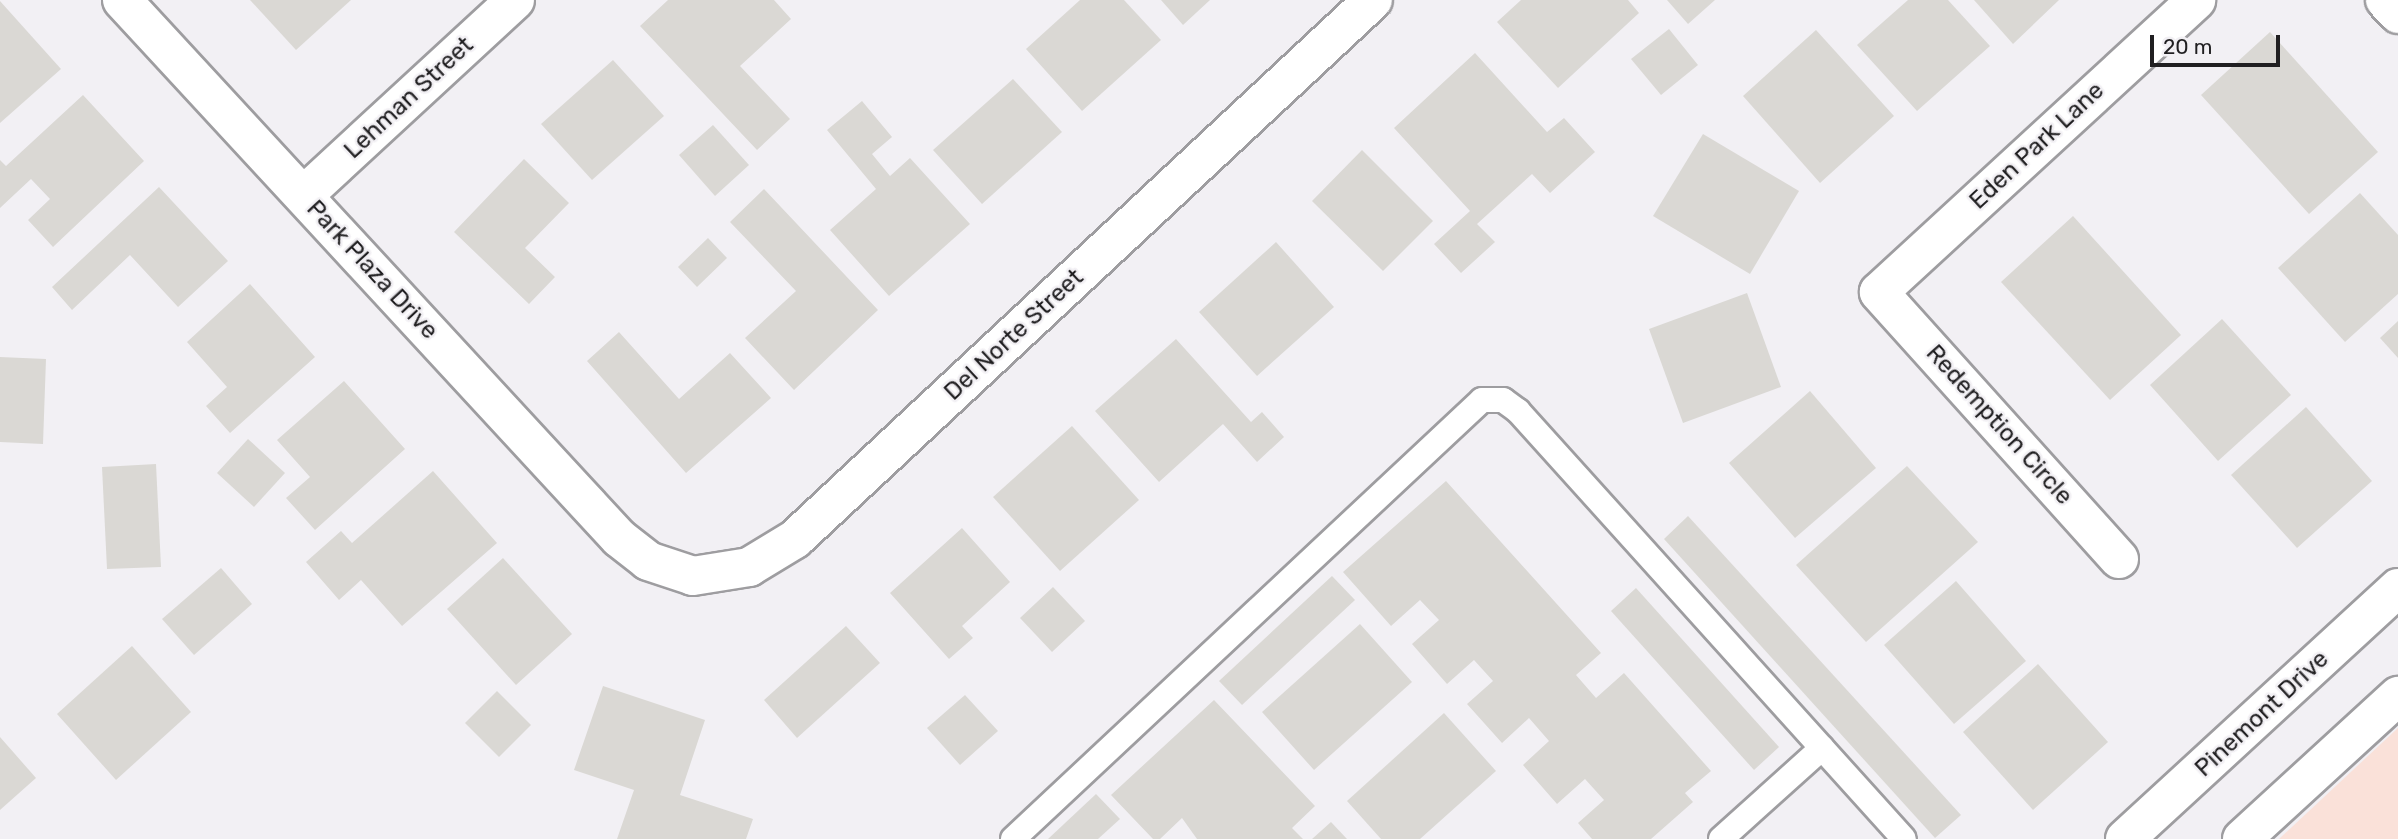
<!DOCTYPE html>
<html>
<head>
<meta charset="utf-8">
<style>
	body { margin:0 }
	#map { position:relative; width:2398px; height:839px; overflow:hidden; background:#f2f0f4; font-family:Rubik,sans-serif }
	div>[style] { position:absolute }
	.commercial>* { inset:0; background:#fae1d9 }
	.building>* { inset:0; background:#dad8d4 }
	.roads { filter:drop-shadow(2px 0 #9e9da0) drop-shadow(-2px 0 #9e9da0) drop-shadow(0 2px #9e9da0) drop-shadow(0 -2px #9e9da0) }
	.service>* { height:24px; margin:-12px; padding:0 12px; transform-origin:12px; border-radius:12px; background:#fff }
	.minor>* { height:38px; margin:-19px; padding:0 19px; transform-origin:19px; border-radius:19px; background:#fff }
	.secondary>* { height:38px; margin:-19px; padding:0 19px; transform-origin:19px; border-radius:19px; background:#fff }
	span { translate:-50% -50%; white-space:nowrap; text-align:center; line-height:1.15; -webkit-text-stroke:5px #f2f0f4; paint-order:stroke }
	.street-label { font-size:24px; color:#201f21 }
	.scale { position:absolute; left:2150px; top:35px; width:130px; height:32px; box-sizing:border-box; border:4px solid #201f21; border-top:0; padding-left:9px; font-size:21px; line-height:24px; white-space:nowrap; color:#201f21; -webkit-text-stroke:5px #f2f0f4; paint-order:stroke }
</style>
</head>
<body>
<div id="map">
	<div class="commercial">
		<div style="clip-path:polygon(2398px 728px,2398px 839px,2279px 839px)"></div>
	</div>
	<div class="building">
		<div style="clip-path:polygon(250px 0,351px 0,296px 50px)"></div>
		<div style="clip-path:polygon(668px 0,774px 0,791px 19px,740px 66px,790px 119px,757px 150px,640px 26px)"></div>
		<div style="clip-path:polygon(1080px 0,1124px 0,1161px 40px,1082px 111px,1026px 49px)"></div>
		<div style="clip-path:polygon(1161px 0,1210px 0,1183px 25px)"></div>
		<div style="clip-path:polygon(1521px 0,1628px 0,1639px 13px,1558px 88px,1497px 22px)"></div>
		<div style="clip-path:polygon(1667px 0,1715px 0,1688px 24px)"></div>
		<div style="clip-path:polygon(1908px 0,1948px 0,1990px 46px,1917px 111px,1857px 45px)"></div>
		<div style="clip-path:polygon(1974px 0,2059px 0,2013px 44px)"></div>
		<div style="clip-path:polygon(0 1px,61px 69px,0 123px)"></div>
		<div style="clip-path:polygon(1669px 29px,1698px 65px,1661px 95px,1631px 59px)"></div>
		<div style="clip-path:polygon(1816px 30px,1894px 116px,1820px 183px,1743px 96px)"></div>
		<div style="clip-path:polygon(2270px 32px,2378px 152px,2309px 214px,2201px 95px)"></div>
		<div style="clip-path:polygon(1475px 53px,1547px 132px,1564px 118px,1595px 152px,1550px 193px,1532px 174px,1477px 224px,1495px 242px,1461px 273px,1434px 244px,1470px 211px,1394px 128px)"></div>
		<div style="clip-path:polygon(613px 60px,664px 116px,592px 180px,541px 124px)"></div>
		<div style="clip-path:polygon(1013px 79px,1062px 132px,982px 204px,933px 150px)"></div>
		<div style="clip-path:polygon(83px 95px,144px 161px,53px 247px,28px 220px,50px 199px,31px 179px,0 208px,0 160px,6px 166px)"></div>
		<div style="clip-path:polygon(862px 101px,892px 137px,872px 154px,890px 176px,910px 158px,970px 224px,889px 296px,830px 230px,876px 189px,827px 130px)"></div>
		<div style="clip-path:polygon(713px 125px,749px 165px,715px 196px,679px 155px)"></div>
		<div style="clip-path:polygon(1703px 134px,1799px 191px,1750px 274px,1653px 216px)"></div>
		<div style="clip-path:polygon(1362px 150px,1433px 221px,1383px 271px,1312px 201px)"></div>
		<div style="clip-path:polygon(524px 159px,569px 203px,525px 248px,555px 277px,529px 304px,454px 232px)"></div>
		<div style="clip-path:polygon(159px 187px,228px 261px,178px 307px,130px 255px,72px 310px,52px 287px)"></div>
		<div style="clip-path:polygon(764px 189px,878px 310px,794px 390px,745px 338px,796px 291px,730px 222px)"></div>
		<div style="clip-path:polygon(2360px 193px,2398px 235px,2398px 294px,2345px 342px,2278px 268px)"></div>
		<div style="clip-path:polygon(2073px 216px,2181px 335px,2110px 400px,2001px 282px)"></div>
		<div style="clip-path:polygon(708px 238px,727px 258px,697px 287px,678px 267px)"></div>
		<div style="clip-path:polygon(1276px 242px,1334px 307px,1257px 376px,1199px 312px)"></div>
		<div style="clip-path:polygon(250px 284px,315px 357px,230px 433px,206px 406px,227px 387px,187px 342px)"></div>
		<div style="clip-path:polygon(1747px 293px,1781px 387px,1683px 423px,1649px 329px)"></div>
		<div style="clip-path:polygon(2222px 319px,2291px 395px,2218px 461px,2150px 385px)"></div>
		<div style="clip-path:polygon(2398px 321px,2398px 358px,2380px 338px)"></div>
		<div style="clip-path:polygon(619px 332px,679px 399px,730px 353px,771px 398px,686px 473px,587px 361px)"></div>
		<div style="clip-path:polygon(1176px 339px,1251px 422px,1262px 412px,1284px 437px,1257px 462px,1223px 424px,1159px 482px,1095px 411px)"></div>
		<div style="clip-path:polygon(0 357px,46px 359px,43px 444px,0 442px)"></div>
		<div style="clip-path:polygon(344px 381px,405px 449px,315px 530px,286px 498px,310px 477px,277px 440px)"></div>
		<div style="clip-path:polygon(1810px 391px,1876px 468px,1795px 538px,1729px 463px)"></div>
		<div style="clip-path:polygon(2306px 407px,2372px 481px,2297px 548px,2231px 475px)"></div>
		<div style="clip-path:polygon(1072px 426px,1139px 500px,1060px 571px,993px 497px)"></div>
		<div style="clip-path:polygon(248px 439px,285px 473px,254px 507px,217px 473px)"></div>
		<div style="clip-path:polygon(156px 464px,161px 567px,107px 569px,102px 467px)"></div>
		<div style="clip-path:polygon(1907px 466px,1978px 542px,1866px 642px,1796px 565px)"></div>
		<div style="clip-path:polygon(433px 471px,497px 543px,402px 626px,361px 580px,339px 600px,306px 562px,341px 531px,352px 543px)"></div>
		<div style="clip-path:polygon(1446px 481px,1601px 653px,1576px 675px,1596px 698px,1624px 673px,1711px 771px,1685px 793px,1693px 802px,1651px 839px,1592px 839px,1578px 823px,1604px 800px,1585px 779px,1557px 804px,1523px 765px,1549px 741px,1529px 718px,1502px 743px,1467px 704px,1493px 681px,1474px 660px,1447px 684px,1412px 644px,1439px 620px,1420px 600px,1391px 626px,1343px 572px)"></div>
		<div style="clip-path:polygon(1688px 516px,1961px 815px,1935px 838px,1664px 539px)"></div>
		<div style="clip-path:polygon(962px 528px,1010px 582px,962px 626px,973px 638px,949px 659px,890px 593px)"></div>
		<div style="clip-path:polygon(503px 558px,572px 634px,516px 685px,447px 609px)"></div>
		<div style="clip-path:polygon(221px 568px,252px 604px,194px 655px,162px 619px)"></div>
		<div style="clip-path:polygon(1332px 576px,1355px 600px,1242px 705px,1219px 681px)"></div>
		<div style="clip-path:polygon(1956px 581px,2026px 661px,1954px 724px,1884px 645px)"></div>
		<div style="clip-path:polygon(1053px 587px,1085px 621px,1052px 652px,1020px 618px)"></div>
		<div style="clip-path:polygon(1636px 588px,1779px 747px,1754px 770px,1611px 611px)"></div>
		<div style="clip-path:polygon(1360px 624px,1412px 682px,1314px 770px,1262px 712px)"></div>
		<div style="clip-path:polygon(846px 626px,880px 663px,797px 738px,764px 700px)"></div>
		<div style="clip-path:polygon(132px 646px,191px 712px,116px 780px,57px 714px)"></div>
		<div style="clip-path:polygon(2038px 664px,2108px 742px,2033px 810px,1963px 732px)"></div>
		<div style="clip-path:polygon(603px 686px,705px 720px,680px 795px,753px 819px,746px 839px,617px 839px,634px 790px,574px 770px)"></div>
		<div style="clip-path:polygon(497px 691px,531px 725px,499px 757px,465px 723px)"></div>
		<div style="clip-path:polygon(965px 695px,998px 731px,960px 765px,927px 728px)"></div>
		<div style="clip-path:polygon(1214px 700px,1315px 806px,1292px 828px,1303px 839px,1197px 839px,1182px 818px,1160px 839px,1153px 839px,1111px 795px)"></div>
		<div style="clip-path:polygon(1444px 713px,1496px 771px,1420px 839px,1381px 839px,1347px 801px)"></div>
		<div style="clip-path:polygon(0 737px,36px 778px,0 810px)"></div>
		<div style="clip-path:polygon(1096px 794px,1120px 819px,1098px 839px,1048px 839px)"></div>
		<div style="clip-path:polygon(1331px 822px,1347px 839px,1312px 839px)"></div>
	</div>
	<div class="roads">
		<div class="service">
			<div style="left:1013px;top:839px;width:642px;rotate:-43.11deg"></div>
			<div style="left:1482px;top:400px;width:21px"></div>
			<div style="left:1503px;top:400px;width:19px;rotate:36deg"></div>
			<div style="left:1518px;top:411px;width:576px;rotate:47.95deg"></div>
			<div style="left:1721px;top:839px;width:136px;rotate:-42deg"></div>
		</div>
		<div class="minor">
			<div style="left:122px;top:0;width:732px;rotate:47.27deg"></div>
			<div style="left:619px;top:538px;width:37px;rotate:38deg"></div>
			<div style="left:648px;top:561px;width:47px;rotate:18.4deg"></div>
			<div style="left:693px;top:576px;width:57px;rotate:-9.1deg"></div>
			<div style="left:749px;top:567px;width:54px;rotate:-31.3deg"></div>
			<div style="left:795px;top:539px;width:790px;rotate:-43deg"></div>
			<div style="left:2385px;top:0;width:19px;rotate:47deg"></div>
			<div style="left:304px;top:195px;width:287px;rotate:-42.7deg"></div>
			<div style="left:2119px;top:559px;width:359px;rotate:-132deg"></div>
			<div style="left:1879px;top:292px;width:431px;rotate:-42.6deg"></div>
		</div>
		<div class="secondary">
			<div style="left:2125px;top:839px;width:371px;rotate:-42.6deg"></div>
			<div style="left:2242px;top:839px;width:212px;rotate:-42.5deg"></div>
		</div>
	</div>
	<div class="street-label">
		<span style="left:409px;top:98px;rotate:-43deg">Lehman Street</span>
		<span style="left:2037px;top:146px;rotate:-43deg">Eden Park Lane</span>
		<span style="left:372px;top:270px;rotate:47deg">Park Plaza Drive</span>
		<span style="left:1014px;top:335px;rotate:-43deg">Del Norte Street</span>
		<span style="left:1999px;top:425px;rotate:48deg">Redemption Circle</span>
		<span style="left:2262px;top:714px;rotate:-43deg">Pinemont Drive</span>
	</div>
	<div class="scale">20 m</div>
</div>
</body>
</html>
